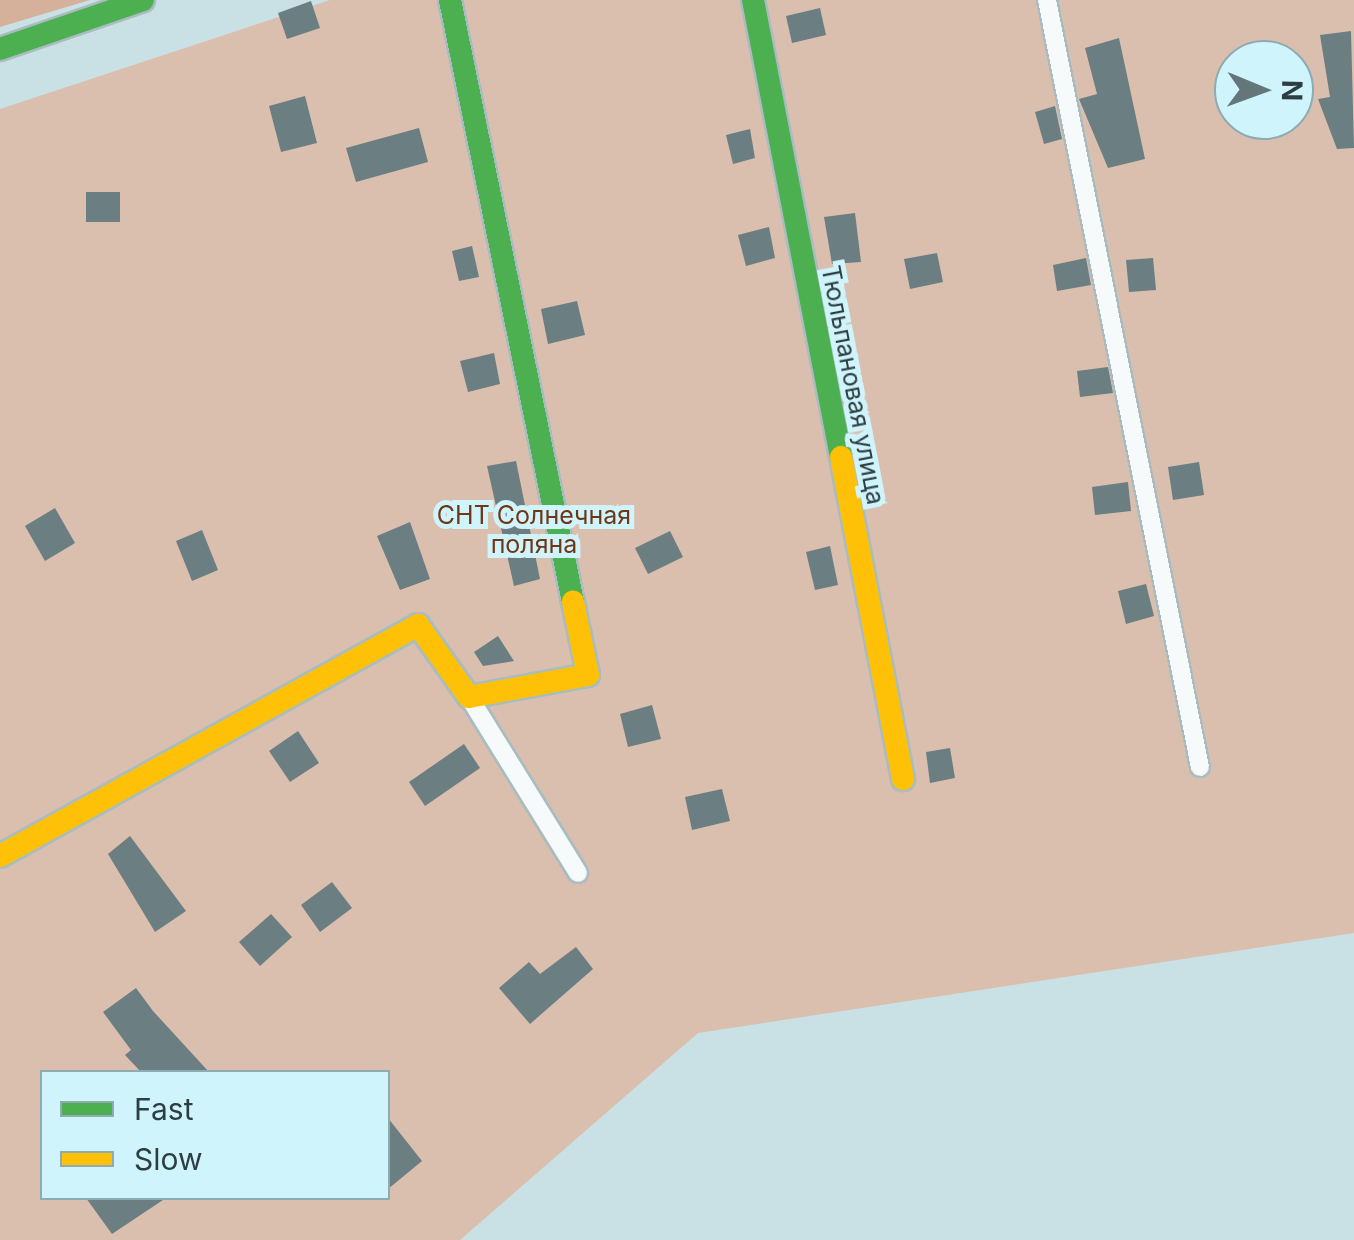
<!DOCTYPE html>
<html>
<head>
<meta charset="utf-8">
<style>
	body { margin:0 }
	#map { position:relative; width:1354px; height:1240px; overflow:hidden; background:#c9e1e5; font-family:Inter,sans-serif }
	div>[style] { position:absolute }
	.green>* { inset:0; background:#dabfaf }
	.forest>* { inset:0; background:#d5b09a }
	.building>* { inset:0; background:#6b7e81 }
	.roads { filter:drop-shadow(2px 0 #a9bcc0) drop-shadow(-2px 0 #a9bcc0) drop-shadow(0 2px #a9bcc0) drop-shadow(0 -2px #a9bcc0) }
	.lane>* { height:18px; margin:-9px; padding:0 9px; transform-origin:9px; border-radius:9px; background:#f7fafb }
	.fast>* { height:22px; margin:-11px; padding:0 11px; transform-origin:11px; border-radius:11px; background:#4caf50 }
	.slow>* { height:22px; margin:-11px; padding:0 11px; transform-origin:11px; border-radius:11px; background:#ffc107 }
	span { translate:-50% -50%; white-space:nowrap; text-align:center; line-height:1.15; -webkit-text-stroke:10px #d0f4fc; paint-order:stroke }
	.street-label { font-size:25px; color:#2c3e42 }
	.park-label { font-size:25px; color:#6f3718 }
	.legend { position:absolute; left:40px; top:1070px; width:350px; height:130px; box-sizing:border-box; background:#d0f4fc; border:2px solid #8eabb2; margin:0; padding:12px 18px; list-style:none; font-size:30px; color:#2c3e42 }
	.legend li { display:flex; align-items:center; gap:20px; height:50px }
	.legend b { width:50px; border:2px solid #8eabb2 }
	.north { position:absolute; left:1214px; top:40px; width:100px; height:100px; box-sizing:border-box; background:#d0f4fc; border:2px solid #8eabb2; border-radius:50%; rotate:91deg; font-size:28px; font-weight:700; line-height:40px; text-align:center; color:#2c3e42 }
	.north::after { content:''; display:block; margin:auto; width:35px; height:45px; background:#63777b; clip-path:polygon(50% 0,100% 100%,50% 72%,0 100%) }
</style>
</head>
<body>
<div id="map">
	<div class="green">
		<div style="clip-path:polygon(evenodd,330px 0,1354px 0,1354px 933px,698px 1033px,460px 1240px,0 1240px,0 109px,330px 0,1234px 60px,1294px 60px,1294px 120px,1234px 120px,1234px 60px,330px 0,42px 1072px,388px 1072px,388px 1198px,42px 1198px,42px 1072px)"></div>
	</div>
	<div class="forest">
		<div style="clip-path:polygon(0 0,90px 0,0 27px)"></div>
	</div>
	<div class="building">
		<div style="clip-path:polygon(311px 1px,320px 28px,287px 39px,278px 13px)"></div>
		<div style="clip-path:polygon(820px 8px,826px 35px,792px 43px,786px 16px)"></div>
		<div style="clip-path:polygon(1351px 31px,1354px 148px,1337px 149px,1318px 99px,1330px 97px,1320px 35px)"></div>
		<div style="clip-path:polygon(1119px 38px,1145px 159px,1108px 168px,1079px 99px,1097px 94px,1085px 48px)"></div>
		<div style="clip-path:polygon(305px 96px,317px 143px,281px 152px,269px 106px)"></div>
		<div style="clip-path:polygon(1055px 106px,1062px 139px,1044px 144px,1035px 112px)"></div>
		<div style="clip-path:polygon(419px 128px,428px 162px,356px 182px,346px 148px)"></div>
		<div style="clip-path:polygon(750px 129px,755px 158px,733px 164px,726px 135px)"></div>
		<div style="clip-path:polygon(86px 192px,120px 192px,120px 222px,86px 222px)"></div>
		<div style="clip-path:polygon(855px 213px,861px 262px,832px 264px,824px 217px)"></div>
		<div style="clip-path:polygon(769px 227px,775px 258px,746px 266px,738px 235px)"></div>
		<div style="clip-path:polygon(472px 246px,479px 277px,459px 281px,452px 251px)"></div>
		<div style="clip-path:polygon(937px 253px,943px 282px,910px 289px,904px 259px)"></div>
		<div style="clip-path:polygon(1086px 258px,1091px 285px,1057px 291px,1053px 265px)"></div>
		<div style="clip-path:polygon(1153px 258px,1156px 290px,1129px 292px,1126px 260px)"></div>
		<div style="clip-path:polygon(577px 301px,585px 335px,548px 344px,541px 309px)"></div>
		<div style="clip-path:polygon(494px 353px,500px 384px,468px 392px,460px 361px)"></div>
		<div style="clip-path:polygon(1108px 367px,1113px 393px,1080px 397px,1077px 371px)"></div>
		<div style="clip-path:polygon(516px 461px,540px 579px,514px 586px,487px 466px)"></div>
		<div style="clip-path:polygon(1199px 462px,1204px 495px,1173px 500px,1168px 467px)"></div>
		<div style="clip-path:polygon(1128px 482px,1131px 511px,1095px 515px,1092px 487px)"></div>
		<div style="clip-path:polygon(55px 508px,75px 543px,45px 561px,25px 526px)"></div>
		<div style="clip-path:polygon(410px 522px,430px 579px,400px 590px,377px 536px)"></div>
		<div style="clip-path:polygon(202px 530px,218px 570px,192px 581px,176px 541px)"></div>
		<div style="clip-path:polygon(670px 531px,683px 557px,648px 574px,635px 548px)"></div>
		<div style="clip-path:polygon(830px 546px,838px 585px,815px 590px,806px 552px)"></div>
		<div style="clip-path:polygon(1146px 584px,1154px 616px,1126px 624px,1118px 591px)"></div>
		<div style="clip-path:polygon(498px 636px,514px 661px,483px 666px,474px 652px)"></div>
		<div style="clip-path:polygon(652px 705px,661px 739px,628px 747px,620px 714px)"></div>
		<div style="clip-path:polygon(298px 731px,319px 763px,290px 782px,269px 751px)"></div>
		<div style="clip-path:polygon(464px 744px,480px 768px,425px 806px,409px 782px)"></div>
		<div style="clip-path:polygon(950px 748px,955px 778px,930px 783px,926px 752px)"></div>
		<div style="clip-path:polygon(722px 789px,730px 821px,692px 830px,685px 797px)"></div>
		<div style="clip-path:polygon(130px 836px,186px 911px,155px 932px,108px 854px)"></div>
		<div style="clip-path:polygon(332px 882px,352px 908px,320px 932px,301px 905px)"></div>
		<div style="clip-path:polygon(271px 914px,292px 937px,260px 966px,239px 942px)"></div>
		<div style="clip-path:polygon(576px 947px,593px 969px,530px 1024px,499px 988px,529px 962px,540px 974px)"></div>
		<div style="clip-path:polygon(136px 988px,153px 1011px,209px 1072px,141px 1072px,125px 1055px,131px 1050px,103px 1012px)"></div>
		<div style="clip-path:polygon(388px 1118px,422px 1161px,388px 1189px)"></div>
		<div style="clip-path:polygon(86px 1198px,166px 1198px,112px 1234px)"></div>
	</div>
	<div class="roads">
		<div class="lane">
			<div style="left:1047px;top:0;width:782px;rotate:78.72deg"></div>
			<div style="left:472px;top:702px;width:201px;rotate:58.2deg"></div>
		</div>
		<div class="fast">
			<div style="left:450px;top:0;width:614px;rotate:78.45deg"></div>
			<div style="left:753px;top:0;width:465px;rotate:79.1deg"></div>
			<div style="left:0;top:49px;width:151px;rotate:-18.9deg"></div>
		</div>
		<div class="slow">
			<div style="left:841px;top:457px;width:328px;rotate:79.1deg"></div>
			<div style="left:0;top:856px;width:478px;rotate:-28.9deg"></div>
			<div style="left:418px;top:625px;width:88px;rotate:54.7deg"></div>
			<div style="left:469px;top:697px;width:121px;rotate:-10.5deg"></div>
			<div style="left:588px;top:675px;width:75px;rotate:-101.6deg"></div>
		</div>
	</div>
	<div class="street-label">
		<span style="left:853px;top:385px;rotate:79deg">Тюльпановая улица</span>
	</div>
	<div class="park-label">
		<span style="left:534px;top:530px">СНТ Солнечная<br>поляна</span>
	</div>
	<ul class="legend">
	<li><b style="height:12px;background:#4caf50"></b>Fast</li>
	<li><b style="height:12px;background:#ffc107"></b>Slow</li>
	</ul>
	<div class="north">N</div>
</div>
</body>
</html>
